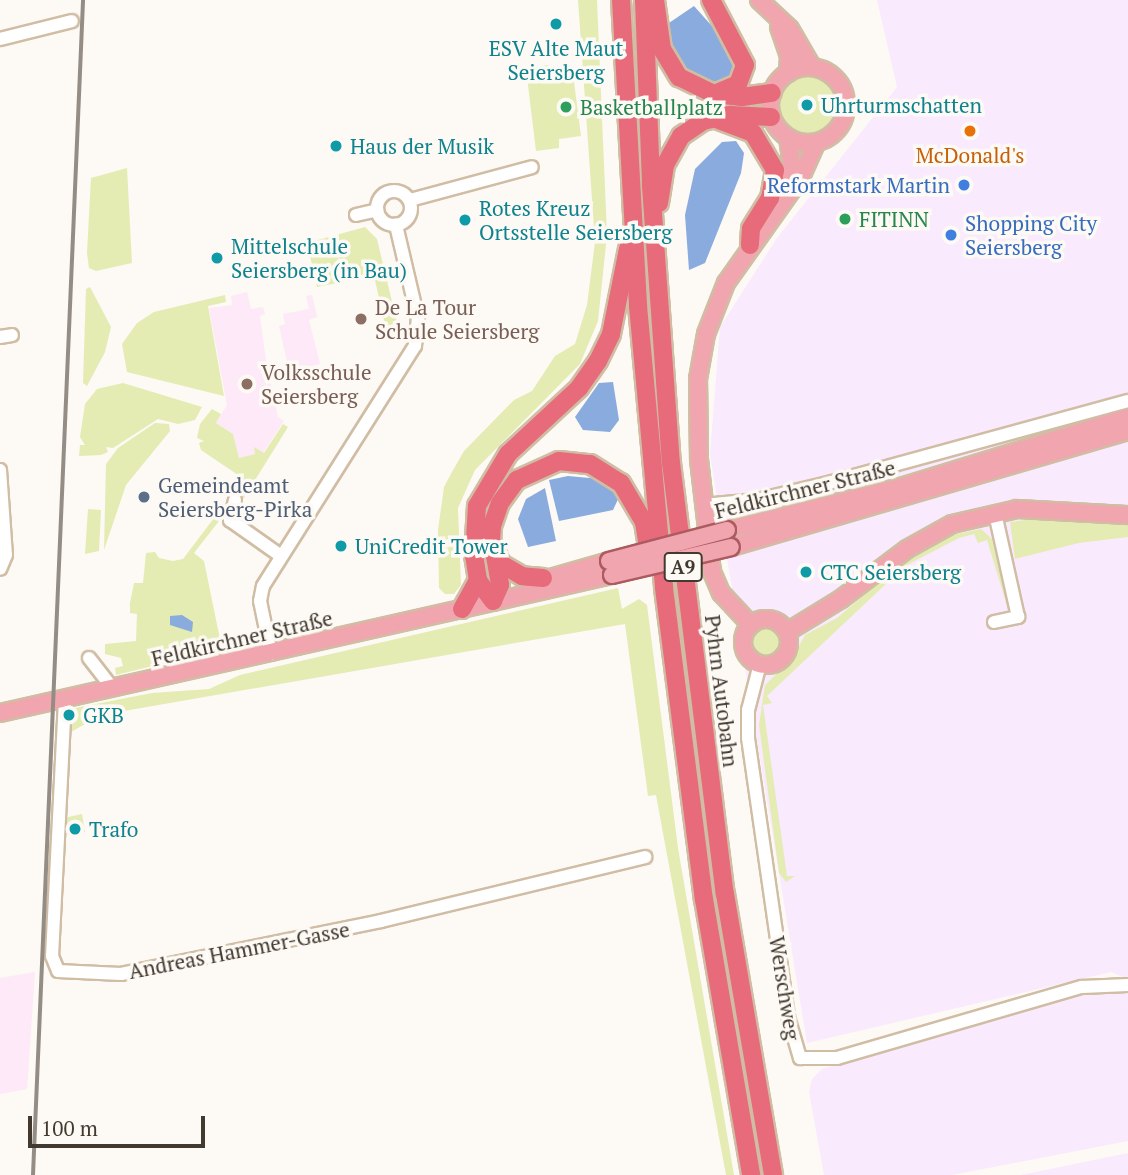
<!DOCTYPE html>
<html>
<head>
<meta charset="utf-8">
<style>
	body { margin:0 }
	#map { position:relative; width:1128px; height:1175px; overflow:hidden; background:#fdf9f4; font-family:"PT Serif",serif }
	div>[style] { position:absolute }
	.commercial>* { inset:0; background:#f9eafd }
	.education>* { inset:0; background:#fde9f8 }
	.green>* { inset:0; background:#e4ecb3 }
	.round { border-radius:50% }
	.water>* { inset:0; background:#89abdd }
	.roads { filter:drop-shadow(2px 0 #d0bda4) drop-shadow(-2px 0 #d0bda4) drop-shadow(0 2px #d0bda4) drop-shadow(0 -2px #d0bda4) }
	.minor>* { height:12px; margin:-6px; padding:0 6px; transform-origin:6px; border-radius:6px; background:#fff }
	.minor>.ring { margin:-6px; padding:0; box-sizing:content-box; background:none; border:12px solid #fff; border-radius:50% }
	.major>* { height:16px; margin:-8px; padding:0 8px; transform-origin:8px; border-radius:8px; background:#f1a6af }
	.major>.ring { margin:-8px; padding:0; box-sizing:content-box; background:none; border:16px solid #f1a6af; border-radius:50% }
	.highway>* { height:18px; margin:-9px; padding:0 9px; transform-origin:9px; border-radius:9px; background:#e76b7a }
	.rail>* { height:3.5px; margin:-1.75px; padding:0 1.75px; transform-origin:1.75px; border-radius:1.75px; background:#948d86 }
	.bridges { filter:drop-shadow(2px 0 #ad5a60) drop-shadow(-2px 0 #ad5a60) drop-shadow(0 2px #ad5a60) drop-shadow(0 -2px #ad5a60) }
	.major-bridge>* { height:16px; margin:-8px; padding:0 8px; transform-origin:8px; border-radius:8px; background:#f1a6af }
	.dots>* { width:19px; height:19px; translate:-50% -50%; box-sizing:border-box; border:4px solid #fdf9f4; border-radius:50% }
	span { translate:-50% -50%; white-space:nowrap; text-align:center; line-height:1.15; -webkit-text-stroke:7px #fdf9f4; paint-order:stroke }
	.shield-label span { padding:2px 5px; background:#fdf9f4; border:2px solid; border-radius:5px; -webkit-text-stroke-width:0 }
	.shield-label { font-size:19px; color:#423a30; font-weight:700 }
	.culture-label { font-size:21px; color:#0d838f }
	.left { translate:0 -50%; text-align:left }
	.leisure-label { font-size:21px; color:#27864d }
	.food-label { font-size:21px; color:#c56008 }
	.shop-label { font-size:21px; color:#366cbe }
	.right { translate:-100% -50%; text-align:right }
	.education-label { font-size:21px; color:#785e54 }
	.service-label { font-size:21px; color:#4e5e75 }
	.street-label { font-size:21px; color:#423a30 }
	.scale { position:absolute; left:28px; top:1116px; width:177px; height:32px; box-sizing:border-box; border:4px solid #423a30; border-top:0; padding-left:9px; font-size:21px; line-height:24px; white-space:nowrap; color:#423a30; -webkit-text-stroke:5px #fdf9f4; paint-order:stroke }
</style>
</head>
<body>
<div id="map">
	<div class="commercial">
		<div style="clip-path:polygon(877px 0,1128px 0,1128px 979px,1111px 972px,807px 1043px,710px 455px,720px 327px,777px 238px,897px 87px)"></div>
		<div style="clip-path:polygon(1112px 991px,1128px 994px,1128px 1141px,952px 1175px,824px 1175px,809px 1092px,812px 1079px,822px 1069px,1084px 994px)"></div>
		<div style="clip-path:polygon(1128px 1153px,1128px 1175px,1021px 1175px)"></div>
	</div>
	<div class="education">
		<div style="clip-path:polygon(247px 292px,251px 309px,263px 307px,265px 314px,260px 316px,266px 361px,278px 417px,284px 421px,263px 453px,255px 448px,255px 454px,239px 458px,233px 434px,216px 423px,227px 405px,209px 308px,232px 305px,231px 296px)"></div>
		<div style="clip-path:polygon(312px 295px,317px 317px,309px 320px,320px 364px,289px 371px,279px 326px,285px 324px,283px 314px,309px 309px,306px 296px)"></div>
		<div style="clip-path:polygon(35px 972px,27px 1089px,0 1094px,0 978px)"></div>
	</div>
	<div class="green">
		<div style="clip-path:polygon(578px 0,597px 0,607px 235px,598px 321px,580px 364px,475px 470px,458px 508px,461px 585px,454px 594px,445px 594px,439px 588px,438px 530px,444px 487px,452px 472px,464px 451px,514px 400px,532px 391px,555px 356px,575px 344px,587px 305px,595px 242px)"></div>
		<div style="clip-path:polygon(548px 65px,550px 77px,573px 74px,581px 136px,559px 139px,559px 148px,536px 151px,526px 69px)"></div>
		<div class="round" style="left:776px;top:73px;width:64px;height:64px"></div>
		<div style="clip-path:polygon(127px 168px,132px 263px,96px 271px,89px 268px,87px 253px,91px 178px)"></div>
		<div style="clip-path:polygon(365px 227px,377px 239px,399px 331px,396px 340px,386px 329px,374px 276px,317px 287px,307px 243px)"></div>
		<div style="clip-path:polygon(90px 287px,111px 327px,105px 352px,87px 386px,83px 383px,86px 289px)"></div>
		<div style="clip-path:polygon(225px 295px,226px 302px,208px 306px,224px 396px,127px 372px,122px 344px,137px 323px,154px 312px)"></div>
		<div style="clip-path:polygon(123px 383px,202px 407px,195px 420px,178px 424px,158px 419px,113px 448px,106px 447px,108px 452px,101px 455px,79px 456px,80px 445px,85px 445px,80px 437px,85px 404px,97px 389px)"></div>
		<div style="clip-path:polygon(212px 409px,221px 414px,216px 423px,233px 434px,239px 458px,255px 454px,254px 447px,264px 453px,283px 424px,288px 427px,242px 501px,245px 489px,241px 477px,201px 450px,199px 443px,204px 441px,197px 438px,200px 424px)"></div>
		<div style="clip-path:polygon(155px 423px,169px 424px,170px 431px,126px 485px,104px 550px,106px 464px,118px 448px)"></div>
		<div style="clip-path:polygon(88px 509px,101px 510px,99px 551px,85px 554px)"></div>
		<div style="clip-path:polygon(214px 518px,219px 521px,194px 553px,204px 561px,222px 649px,116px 675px,115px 668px,123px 666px,121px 658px,105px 654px,105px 644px,136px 641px,137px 614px,130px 613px,130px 603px,134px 583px,143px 583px,146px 553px,155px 552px,159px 558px,173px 561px,183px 559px)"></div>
		<div style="clip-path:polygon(1040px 518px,1128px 524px,1128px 537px,1079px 543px,1015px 559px,1010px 522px)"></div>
		<div style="clip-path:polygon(981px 529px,992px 539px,1008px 609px,987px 540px,978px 543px,974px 534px,959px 538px,905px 566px,767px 696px,772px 703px,763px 705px,787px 876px,795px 876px,786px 882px,779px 873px,759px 725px,765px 685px,792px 659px,805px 635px,837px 618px,911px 555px,947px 536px)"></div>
		<div style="clip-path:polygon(618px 588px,622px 609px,639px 599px,647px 605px,678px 848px,734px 1175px,726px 1175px,656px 795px,648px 796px,625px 624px,101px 715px,71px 732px,67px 724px,70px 709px,152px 693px,209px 689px,240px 675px)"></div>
		<div class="round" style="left:750px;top:626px;width:32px;height:32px"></div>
		<div style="clip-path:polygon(82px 814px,85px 832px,64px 835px,64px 818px)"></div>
	</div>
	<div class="water">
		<div style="clip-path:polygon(694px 6px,720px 35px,734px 68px,728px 78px,713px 82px,683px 68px,672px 55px,666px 25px)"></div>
		<div style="clip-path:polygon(736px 141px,744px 153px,741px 173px,705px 263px,689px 270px,685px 215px,695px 169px,722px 142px)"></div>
		<div style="clip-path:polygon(613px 382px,619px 420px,610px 432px,583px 430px,575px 417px,599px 383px)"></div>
		<div style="clip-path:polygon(568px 476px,600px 479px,620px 495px,613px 510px,559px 521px,549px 480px)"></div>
		<div style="clip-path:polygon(545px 488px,556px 541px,528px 547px,518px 519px,526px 499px)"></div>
		<div style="clip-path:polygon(182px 615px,193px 622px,192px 632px,170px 625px,170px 616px)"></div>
	</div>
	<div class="roads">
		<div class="minor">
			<div style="left:0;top:39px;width:74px;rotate:-14deg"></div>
			<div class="ring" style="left:377px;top:191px;width:22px;height:22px"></div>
			<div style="left:410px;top:200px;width:126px;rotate:-15.1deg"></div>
			<div style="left:356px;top:215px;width:22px;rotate:-13deg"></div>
			<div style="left:0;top:337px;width:12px;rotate:-9deg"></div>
			<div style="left:0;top:470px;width:85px;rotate:86deg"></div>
			<div style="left:6px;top:555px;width:15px;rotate:113deg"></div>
			<div style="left:235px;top:500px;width:21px;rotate:104deg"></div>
			<div style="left:230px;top:520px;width:62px;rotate:35.2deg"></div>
			<div style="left:703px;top:505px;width:54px;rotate:-5.3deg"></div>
			<div style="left:757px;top:500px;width:77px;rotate:-13.5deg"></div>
			<div style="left:832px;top:482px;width:307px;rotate:-15.3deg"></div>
			<div style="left:994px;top:622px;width:25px;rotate:-12deg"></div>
			<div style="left:1018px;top:617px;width:107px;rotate:-102.5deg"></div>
			<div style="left:271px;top:654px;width:54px;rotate:-101.7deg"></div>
			<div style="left:260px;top:601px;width:15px;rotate:-79deg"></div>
			<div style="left:263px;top:586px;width:284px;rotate:-57.7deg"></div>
			<div style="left:415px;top:346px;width:27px;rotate:-84deg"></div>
			<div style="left:418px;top:319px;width:97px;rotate:-103.2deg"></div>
			<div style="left:89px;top:658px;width:39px;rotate:52deg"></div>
			<div style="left:760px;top:664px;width:48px;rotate:104.6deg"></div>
			<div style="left:748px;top:710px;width:28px;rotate:90deg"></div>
			<div style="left:748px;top:738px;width:282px;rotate:81.8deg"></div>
			<div style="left:788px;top:1017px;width:43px;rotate:73.7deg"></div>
			<div style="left:800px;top:1058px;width:37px"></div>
			<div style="left:837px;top:1058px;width:255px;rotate:-16.2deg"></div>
			<div style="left:1082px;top:987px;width:46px;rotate:-2.5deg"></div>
			<div style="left:65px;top:700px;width:256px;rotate:92.9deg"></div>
			<div style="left:52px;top:956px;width:16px;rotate:68deg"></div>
			<div style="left:58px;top:971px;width:63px;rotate:2.7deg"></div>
			<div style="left:121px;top:974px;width:265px;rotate:-11.5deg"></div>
			<div style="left:381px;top:921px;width:272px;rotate:-13.6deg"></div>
		</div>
		<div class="major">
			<div style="left:759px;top:0;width:42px;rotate:43.1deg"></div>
			<div style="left:790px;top:29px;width:44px;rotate:59.9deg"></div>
			<div style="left:779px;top:27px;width:31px;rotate:71deg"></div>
			<div style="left:789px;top:56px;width:17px;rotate:93deg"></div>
			<div class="ring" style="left:770px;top:67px;width:60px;height:60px"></div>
			<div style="left:783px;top:197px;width:32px;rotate:-74deg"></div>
			<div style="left:792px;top:166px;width:28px;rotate:-98deg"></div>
			<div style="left:727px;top:530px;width:179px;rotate:-13.9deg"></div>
			<div style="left:901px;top:487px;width:238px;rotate:-17.1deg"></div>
			<div style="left:731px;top:547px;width:414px;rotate:-16.3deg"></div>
			<div style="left:533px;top:583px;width:79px;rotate:-16.1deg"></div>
			<div class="ring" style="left:743px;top:619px;width:30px;height:30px"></div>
			<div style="left:750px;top:624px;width:42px;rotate:-133.1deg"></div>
			<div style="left:721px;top:593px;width:23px;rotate:-113deg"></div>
			<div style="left:712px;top:572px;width:114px;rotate:-96.6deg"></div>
			<div style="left:699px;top:459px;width:80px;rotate:-90.7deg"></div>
			<div style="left:698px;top:379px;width:46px;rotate:-79.9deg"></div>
			<div style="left:706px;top:334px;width:55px;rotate:-68.6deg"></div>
			<div style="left:726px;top:283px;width:130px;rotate:-54.7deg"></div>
			<div style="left:801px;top:177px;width:37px;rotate:-66deg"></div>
			<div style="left:787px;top:632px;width:63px;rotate:-31.4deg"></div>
			<div style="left:841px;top:599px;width:83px;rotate:-37.1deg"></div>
			<div style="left:907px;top:549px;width:51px;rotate:-29.1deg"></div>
			<div style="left:952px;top:524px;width:67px;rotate:-13deg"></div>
			<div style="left:1017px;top:509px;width:111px;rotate:3.1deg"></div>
			<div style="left:0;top:713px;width:627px;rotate:-12.71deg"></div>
		</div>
		<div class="highway">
			<div style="left:621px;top:0;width:306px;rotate:86.8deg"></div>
			<div style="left:638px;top:306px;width:283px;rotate:84.7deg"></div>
			<div style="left:664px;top:588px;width:314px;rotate:82.7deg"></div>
			<div style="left:704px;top:899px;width:280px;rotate:80.3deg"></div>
			<div style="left:644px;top:0;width:186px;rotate:87.8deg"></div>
			<div style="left:651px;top:186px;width:278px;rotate:85.9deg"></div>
			<div style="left:671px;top:463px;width:434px;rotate:82.9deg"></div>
			<div style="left:725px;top:894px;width:285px;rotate:80.3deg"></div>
			<div style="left:655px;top:0;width:49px;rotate:81.9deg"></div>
			<div style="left:662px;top:49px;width:33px;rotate:59deg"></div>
			<div style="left:679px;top:77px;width:39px;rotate:26deg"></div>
			<div style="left:714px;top:94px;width:28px;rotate:6deg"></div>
			<div style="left:742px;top:97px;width:30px;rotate:-8deg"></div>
			<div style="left:711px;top:0;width:73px;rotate:62.4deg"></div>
			<div style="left:745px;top:65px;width:20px;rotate:110deg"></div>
			<div style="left:738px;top:84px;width:23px;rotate:157deg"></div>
			<div style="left:719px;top:120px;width:36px;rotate:21deg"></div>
			<div style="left:753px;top:133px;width:43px;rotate:59.3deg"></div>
			<div style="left:775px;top:170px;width:28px;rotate:100deg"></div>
			<div style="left:770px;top:198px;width:36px;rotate:122deg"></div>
			<div style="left:751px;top:229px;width:16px;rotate:94deg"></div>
			<div style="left:659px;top:203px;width:38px;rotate:-81deg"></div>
			<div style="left:665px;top:165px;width:33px;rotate:-61deg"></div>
			<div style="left:681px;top:136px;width:27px;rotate:-34deg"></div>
			<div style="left:703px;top:121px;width:28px;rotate:-13deg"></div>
			<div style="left:730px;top:115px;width:41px;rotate:2.8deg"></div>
			<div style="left:495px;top:556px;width:29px;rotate:80deg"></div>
			<div style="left:500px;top:585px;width:17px;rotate:114deg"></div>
			<div style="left:493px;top:601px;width:26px;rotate:-126deg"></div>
			<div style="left:478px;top:580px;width:24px;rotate:-99deg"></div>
			<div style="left:474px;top:556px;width:50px;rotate:-86.6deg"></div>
			<div style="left:477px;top:506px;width:61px;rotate:-59.2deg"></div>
			<div style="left:508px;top:454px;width:97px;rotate:-42.9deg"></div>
			<div style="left:579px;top:388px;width:33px;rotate:-55deg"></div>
			<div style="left:598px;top:361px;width:30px;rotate:-64deg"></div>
			<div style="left:611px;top:334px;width:87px;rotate:-78.7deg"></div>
			<div style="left:543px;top:578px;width:21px;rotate:-175deg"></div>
			<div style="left:522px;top:576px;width:24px;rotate:-150deg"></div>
			<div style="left:501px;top:564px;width:26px;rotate:-113deg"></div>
			<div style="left:491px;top:540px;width:14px;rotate:-86deg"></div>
			<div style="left:492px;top:526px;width:24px;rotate:-71deg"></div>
			<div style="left:500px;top:503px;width:29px;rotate:-54deg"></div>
			<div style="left:517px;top:480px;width:46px;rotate:-24.3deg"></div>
			<div style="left:559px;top:461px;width:31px;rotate:6deg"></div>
			<div style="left:590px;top:464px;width:36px;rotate:32deg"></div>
			<div style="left:621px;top:483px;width:45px;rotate:59.5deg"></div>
			<div style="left:644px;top:522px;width:31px;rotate:81deg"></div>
			<div style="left:462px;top:609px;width:33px;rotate:-61deg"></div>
		</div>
	</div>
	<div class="rail">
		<div style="left:33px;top:1175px;width:1176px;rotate:-87.56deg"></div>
	</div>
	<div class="bridges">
		<div class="major-bridge">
			<div style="left:609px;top:561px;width:122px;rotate:-14.7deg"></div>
			<div style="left:612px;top:575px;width:122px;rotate:-13.2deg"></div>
		</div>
	</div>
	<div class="dots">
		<div style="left:556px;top:24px;background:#0f9aa8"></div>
		<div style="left:807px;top:105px;background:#0f9aa8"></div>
		<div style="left:566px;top:107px;background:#2e9e5b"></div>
		<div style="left:970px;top:131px;background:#e8710a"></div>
		<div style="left:336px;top:146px;background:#0f9aa8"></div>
		<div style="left:964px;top:185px;background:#3f7fe0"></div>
		<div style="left:845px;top:219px;background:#2e9e5b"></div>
		<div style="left:465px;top:220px;background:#0f9aa8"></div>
		<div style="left:951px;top:235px;background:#3f7fe0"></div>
		<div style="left:217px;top:258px;background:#0f9aa8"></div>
		<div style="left:361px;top:319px;background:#8d6e63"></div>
		<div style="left:247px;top:384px;background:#8d6e63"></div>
		<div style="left:144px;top:497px;background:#5c6f8a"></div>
		<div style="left:341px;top:546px;background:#0f9aa8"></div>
		<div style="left:806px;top:572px;background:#0f9aa8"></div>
		<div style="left:69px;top:715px;background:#0f9aa8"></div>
		<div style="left:75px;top:829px;background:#0f9aa8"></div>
	</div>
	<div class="shield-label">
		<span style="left:683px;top:567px">A9</span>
	</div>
	<div class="culture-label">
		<span style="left:556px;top:60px">ESV Alte Maut<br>Seiersberg</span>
		<span class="left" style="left:821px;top:105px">Uhrturmschatten</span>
		<span class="left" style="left:350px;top:146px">Haus der Musik</span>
		<span class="left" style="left:479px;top:220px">Rotes Kreuz<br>Ortsstelle Seiersberg</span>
		<span class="left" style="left:231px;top:258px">Mittelschule<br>Seiersberg (in Bau)</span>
		<span class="left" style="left:355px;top:546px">UniCredit Tower</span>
		<span class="left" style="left:820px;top:572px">CTC Seiersberg</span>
		<span class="left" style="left:83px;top:715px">GKB</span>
		<span class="left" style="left:89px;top:829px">Trafo</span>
	</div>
	<div class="leisure-label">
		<span class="left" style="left:580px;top:107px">Basketballplatz</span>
		<span class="left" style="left:859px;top:219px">FITINN</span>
	</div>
	<div class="food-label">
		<span style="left:970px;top:155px">McDonald's</span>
	</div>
	<div class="shop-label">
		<span class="right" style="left:950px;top:185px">Reformstark Martin</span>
		<span class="left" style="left:965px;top:235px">Shopping City<br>Seiersberg</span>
	</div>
	<div class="education-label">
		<span class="left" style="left:375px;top:319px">De La Tour<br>Schule Seiersberg</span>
		<span class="left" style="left:261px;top:384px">Volksschule<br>Seiersberg</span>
	</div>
	<div class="service-label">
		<span class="left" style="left:158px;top:497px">Gemeindeamt<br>Seiersberg-Pirka</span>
	</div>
	<div class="street-label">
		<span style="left:805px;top:489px;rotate:-14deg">Feldkirchner Straße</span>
		<span style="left:242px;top:638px;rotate:-13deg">Feldkirchner Straße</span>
		<span style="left:722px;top:691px;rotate:83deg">Pyhrn Autobahn</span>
		<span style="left:239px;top:950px;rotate:-11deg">Andreas Hammer-Gasse</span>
		<span style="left:785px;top:988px;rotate:81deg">Werschweg</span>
	</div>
	<div class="scale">100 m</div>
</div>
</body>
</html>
